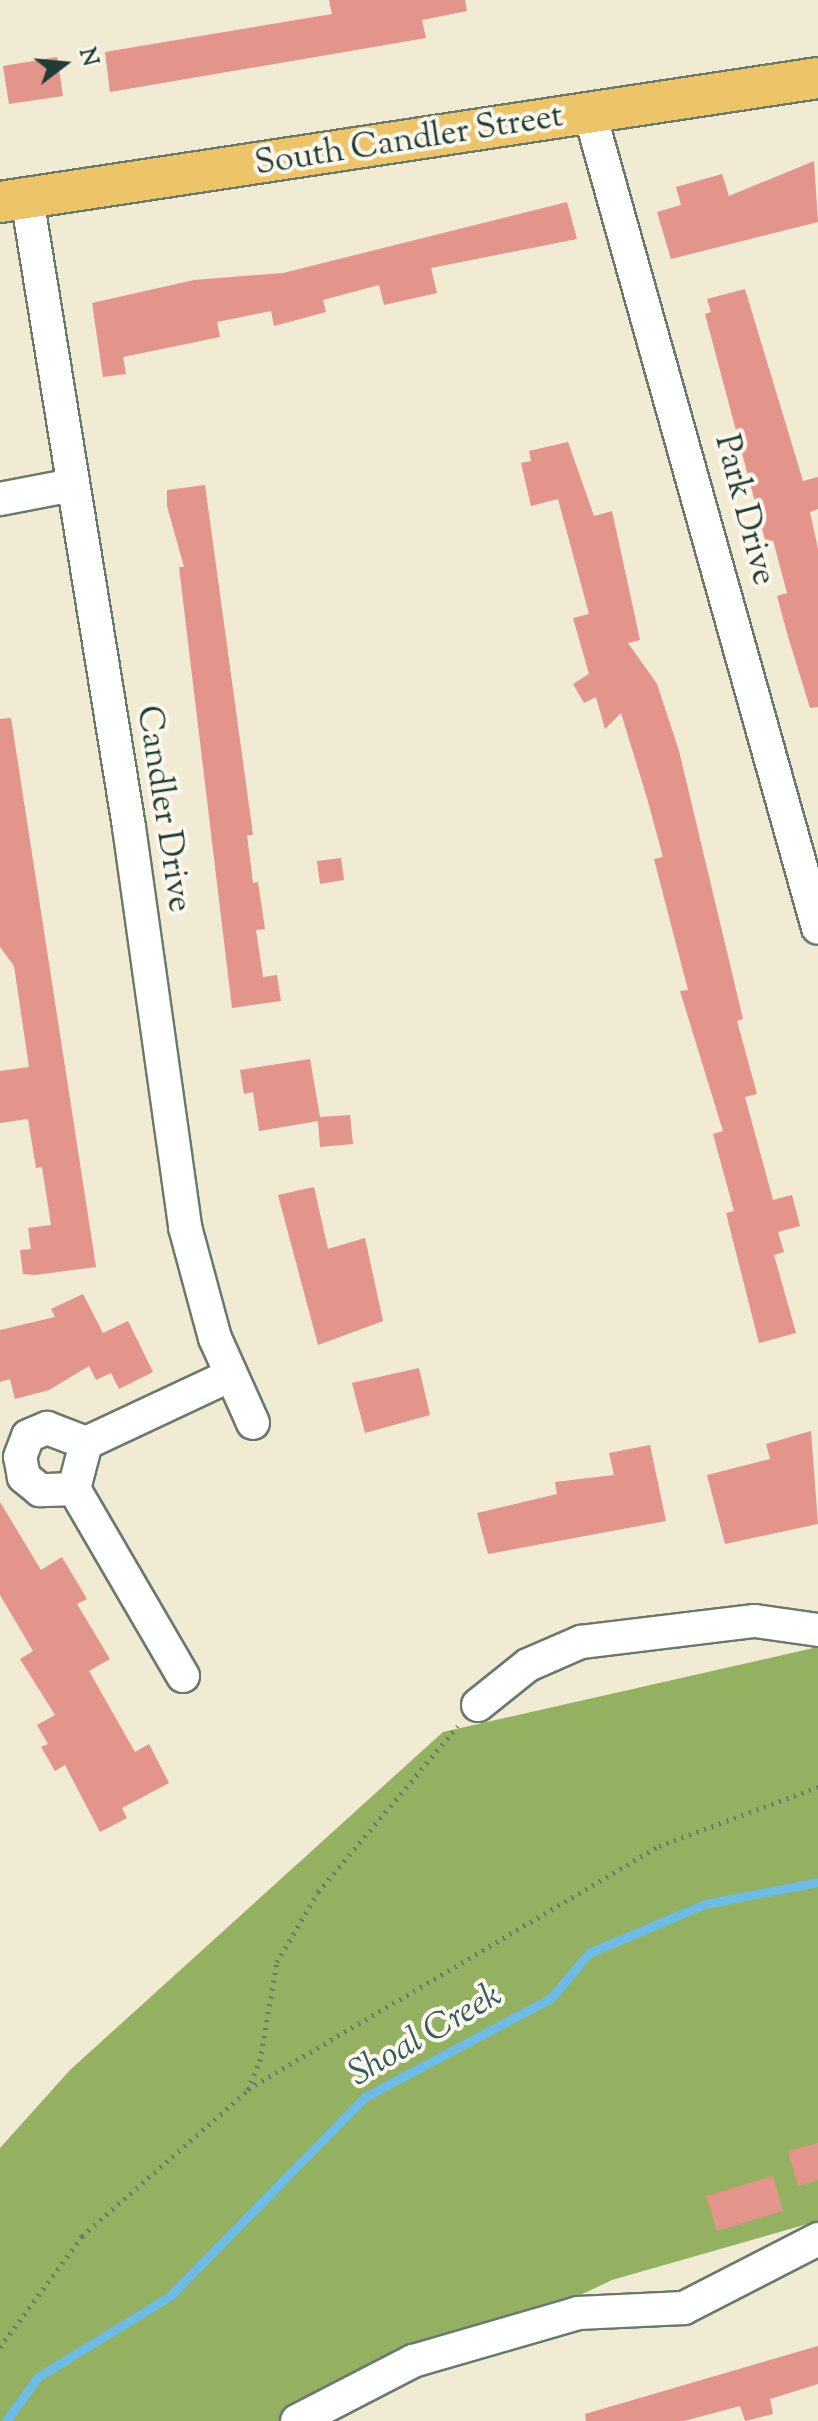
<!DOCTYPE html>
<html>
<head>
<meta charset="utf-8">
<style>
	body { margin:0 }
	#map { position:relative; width:818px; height:2421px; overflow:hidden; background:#f1ebd3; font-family:"Sorts Mill Goudy",serif }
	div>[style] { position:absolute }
	.forest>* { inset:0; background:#94b061 }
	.stream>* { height:9px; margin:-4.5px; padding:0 4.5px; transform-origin:4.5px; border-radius:4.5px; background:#6dbbe7 }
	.building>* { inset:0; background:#e3958c }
	.path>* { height:5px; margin-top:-2.5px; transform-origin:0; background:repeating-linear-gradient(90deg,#687a6c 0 2px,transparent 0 8px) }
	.roads { filter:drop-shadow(2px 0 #687a6c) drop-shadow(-2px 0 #687a6c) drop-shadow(0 2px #687a6c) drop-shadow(0 -2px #687a6c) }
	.minor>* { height:32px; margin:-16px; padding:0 16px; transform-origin:16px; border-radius:16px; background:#fff }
	.major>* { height:40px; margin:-20px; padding:0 20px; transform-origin:20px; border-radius:20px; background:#eec469 }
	span { translate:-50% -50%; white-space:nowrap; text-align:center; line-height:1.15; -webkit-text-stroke:8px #fbf7ec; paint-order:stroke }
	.street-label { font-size:34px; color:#1f3d34 }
	.water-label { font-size:36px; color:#325c61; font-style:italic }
	.north { position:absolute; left:24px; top:24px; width:80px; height:80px; -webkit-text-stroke:6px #fbf7ec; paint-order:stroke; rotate:74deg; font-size:22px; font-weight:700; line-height:32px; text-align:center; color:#1f3d34 }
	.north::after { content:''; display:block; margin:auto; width:28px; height:36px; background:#1f3d34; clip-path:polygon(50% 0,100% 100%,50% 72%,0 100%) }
</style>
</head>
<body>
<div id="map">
	<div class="forest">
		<div style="clip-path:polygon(818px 1647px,818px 2221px,612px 2280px,312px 2421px,0 2421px,0 2148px,70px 2070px,443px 1732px)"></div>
	</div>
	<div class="stream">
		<div style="left:6px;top:2421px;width:54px;rotate:-54deg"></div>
		<div style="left:38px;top:2377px;width:155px;rotate:-31.5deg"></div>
		<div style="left:170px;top:2296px;width:279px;rotate:-45.6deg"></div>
		<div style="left:365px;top:2097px;width:211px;rotate:-28deg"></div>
		<div style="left:551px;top:1998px;width:59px;rotate:-49.8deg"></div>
		<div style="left:589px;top:1953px;width:126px;rotate:-22.9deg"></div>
		<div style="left:705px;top:1904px;width:115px;rotate:-11deg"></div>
	</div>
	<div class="building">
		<div style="clip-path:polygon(329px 0,465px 0,467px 11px,422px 20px,426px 38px,110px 92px,105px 52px,332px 14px)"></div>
		<div style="clip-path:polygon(57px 57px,63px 96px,9px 104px,3px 66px)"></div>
		<div style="clip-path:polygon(814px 161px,818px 222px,671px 259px,657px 212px,681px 205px,676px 187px,722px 174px,729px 196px)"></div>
		<div style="clip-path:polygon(567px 202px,577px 239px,431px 268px,437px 293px,384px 305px,379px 285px,323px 300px,326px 312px,274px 326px,271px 311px,217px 322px,220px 337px,123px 357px,126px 374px,103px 377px,92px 303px,194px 280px,283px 273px)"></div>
		<div style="clip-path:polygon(745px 289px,803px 481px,818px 477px,818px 509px,810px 512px,818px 549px,818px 707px,810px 708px,787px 633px,777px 596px,787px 593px,773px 540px,766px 543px,705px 314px,711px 312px,707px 299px)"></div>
		<div style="clip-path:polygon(568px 442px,594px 516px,612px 511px,640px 640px,628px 643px,657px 684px,679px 751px,743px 1019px,737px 1021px,757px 1094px,745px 1097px,773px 1200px,792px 1195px,800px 1226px,778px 1232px,784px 1252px,774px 1255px,796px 1333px,759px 1343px,726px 1213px,734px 1211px,713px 1134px,723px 1131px,680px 991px,688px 990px,654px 859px,663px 857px,647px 798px,621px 713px,605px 729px,596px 697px,584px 703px,573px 684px,589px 674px,573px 618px,589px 614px,558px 499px,531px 506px,521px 463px,531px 461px,529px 451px)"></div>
		<div style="clip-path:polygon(205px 485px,253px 835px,247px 835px,253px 883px,258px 882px,265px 929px,256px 930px,263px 977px,277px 975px,281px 1001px,232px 1008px,179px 567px,184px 567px,167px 506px,167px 490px)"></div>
		<div style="clip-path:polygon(11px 718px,96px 1267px,35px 1275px,23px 1274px,20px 1250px,31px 1249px,28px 1228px,51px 1225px,42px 1167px,36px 1168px,28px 1119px,0 1123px,0 1071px,29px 1067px,14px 966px,0 947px,0 719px)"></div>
		<div style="clip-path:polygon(341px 858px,344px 880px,320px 884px,317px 861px)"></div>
		<div style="clip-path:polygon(310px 1059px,320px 1117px,350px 1115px,353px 1144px,320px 1147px,318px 1121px,259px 1131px,253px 1092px,244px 1094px,240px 1070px)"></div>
		<div style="clip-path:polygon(314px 1187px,328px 1249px,365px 1238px,383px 1321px,318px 1345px,278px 1195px)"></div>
		<div style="clip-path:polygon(83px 1294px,103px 1333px,128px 1321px,153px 1372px,119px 1389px,111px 1373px,96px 1380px,89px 1366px,49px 1390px,15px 1399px,10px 1379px,0 1382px,0 1330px,55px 1317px,51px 1309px)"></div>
		<div style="clip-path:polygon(419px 1368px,430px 1415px,365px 1433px,352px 1383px)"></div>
		<div style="clip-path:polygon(811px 1431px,818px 1524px,725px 1544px,707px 1475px,770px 1459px,766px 1444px)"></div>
		<div style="clip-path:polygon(650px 1445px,666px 1521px,488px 1554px,477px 1513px,557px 1494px,555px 1482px,614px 1475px,609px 1453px)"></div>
		<div style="clip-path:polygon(0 1502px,41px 1570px,62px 1557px,87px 1599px,77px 1604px,110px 1659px,89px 1671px,135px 1752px,149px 1744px,169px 1783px,122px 1808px,127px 1818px,100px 1832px,65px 1765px,55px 1771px,41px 1747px,48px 1744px,37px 1725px,55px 1715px,20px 1659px,33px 1651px,0 1595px)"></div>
		<div style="clip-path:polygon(818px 2143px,818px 2180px,798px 2186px,788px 2151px)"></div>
		<div style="clip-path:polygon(773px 2176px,783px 2211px,717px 2231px,706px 2196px)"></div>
		<div style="clip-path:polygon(818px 2346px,818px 2384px,770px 2399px,773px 2414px,745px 2421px,740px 2406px,684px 2421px,586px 2421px,585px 2414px)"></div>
	</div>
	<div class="path">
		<div style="left:248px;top:2089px;width:477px;rotate:-30.6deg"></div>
		<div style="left:659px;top:1846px;width:170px;rotate:-20.4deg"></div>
		<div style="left:0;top:2347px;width:138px;rotate:-53.5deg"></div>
		<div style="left:82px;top:2236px;width:221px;rotate:-41.3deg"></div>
		<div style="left:248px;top:2090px;width:31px;rotate:-68deg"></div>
		<div style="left:260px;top:2061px;width:100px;rotate:-80.3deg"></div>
		<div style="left:277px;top:1962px;width:81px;rotate:-59.6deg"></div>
		<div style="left:318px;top:1892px;width:217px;rotate:-49.9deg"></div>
	</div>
	<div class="roads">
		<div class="minor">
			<div style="left:590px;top:114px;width:845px;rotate:74.35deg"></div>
			<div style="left:27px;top:198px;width:637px;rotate:80.79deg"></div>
			<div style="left:129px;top:827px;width:404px;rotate:82deg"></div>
			<div style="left:185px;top:1227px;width:115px;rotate:74.9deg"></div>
			<div style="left:215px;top:1338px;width:93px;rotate:65.9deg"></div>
			<div style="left:0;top:499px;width:74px;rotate:-10.9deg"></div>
			<div style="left:74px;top:1489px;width:34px;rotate:178deg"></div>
			<div style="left:40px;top:1490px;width:21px;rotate:-141deg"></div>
			<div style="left:24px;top:1477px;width:20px;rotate:-101deg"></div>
			<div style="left:20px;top:1457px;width:22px;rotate:-69deg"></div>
			<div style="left:28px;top:1436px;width:21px;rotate:-23deg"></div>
			<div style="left:47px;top:1428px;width:42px;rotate:21deg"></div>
			<div style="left:183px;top:1676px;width:216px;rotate:-120.2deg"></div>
			<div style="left:74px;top:1489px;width:48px;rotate:-75.4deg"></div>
			<div style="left:86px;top:1443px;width:160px;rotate:-25.1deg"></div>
			<div style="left:478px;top:1705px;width:64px;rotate:-38.7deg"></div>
			<div style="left:528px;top:1665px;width:58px;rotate:-23.5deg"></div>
			<div style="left:581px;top:1642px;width:175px;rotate:-6.9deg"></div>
			<div style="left:755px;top:1621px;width:64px;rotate:8.1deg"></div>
			<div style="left:297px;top:2421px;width:131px;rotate:-27.3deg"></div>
			<div style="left:413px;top:2361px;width:172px;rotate:-16.2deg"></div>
			<div style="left:578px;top:2313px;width:106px;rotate:-2.7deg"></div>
			<div style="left:684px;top:2308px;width:151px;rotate:-27.2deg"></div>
		</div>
		<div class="major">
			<div style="left:0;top:202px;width:827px;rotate:-8.62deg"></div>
		</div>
	</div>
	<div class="street-label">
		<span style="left:409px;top:141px;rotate:-9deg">South Candler Street</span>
		<span style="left:744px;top:510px;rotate:75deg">Park Drive</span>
		<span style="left:163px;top:809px;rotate:81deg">Candler Drive</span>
	</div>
	<div class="water-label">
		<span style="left:426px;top:2036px;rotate:-30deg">Shoal Creek</span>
	</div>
	<div class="north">N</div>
</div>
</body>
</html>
